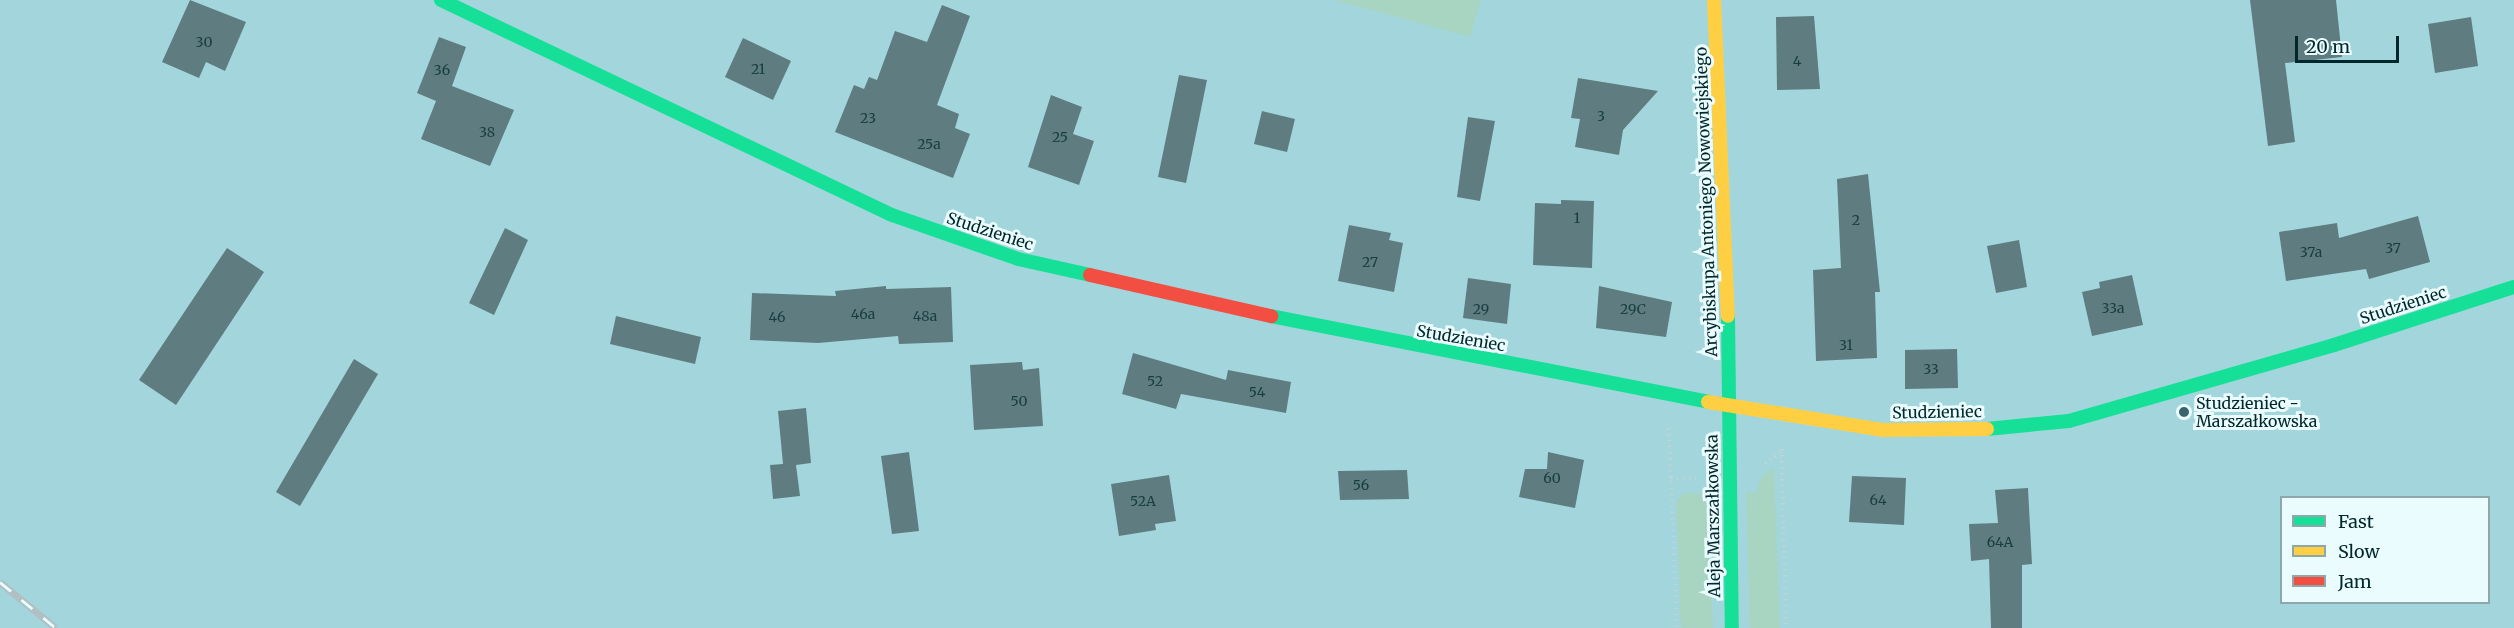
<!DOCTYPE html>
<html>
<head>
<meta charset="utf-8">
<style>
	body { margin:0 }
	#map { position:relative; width:2514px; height:628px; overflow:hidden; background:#a3d6dc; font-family:Merriweather,serif }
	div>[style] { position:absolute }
	.green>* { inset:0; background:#a8d4c2 }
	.building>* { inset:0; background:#5f7c80 }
	.path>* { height:4px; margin-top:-2px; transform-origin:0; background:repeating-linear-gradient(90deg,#c3d3d5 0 1.5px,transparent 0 6px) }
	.fast>* { height:14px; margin:-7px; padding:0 7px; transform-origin:7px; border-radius:7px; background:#16e098 }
	.slow>* { height:14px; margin:-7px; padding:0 7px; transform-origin:7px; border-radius:7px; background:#ffcf43 }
	.jam>* { height:14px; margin:-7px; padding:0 7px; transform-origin:7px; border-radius:7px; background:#f24e42 }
	.rail>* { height:7px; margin-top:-3.5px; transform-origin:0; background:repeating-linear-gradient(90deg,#ebfcfe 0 14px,#b1bfc2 0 28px); box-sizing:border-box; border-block:2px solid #b1bfc2 }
	.dots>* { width:16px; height:16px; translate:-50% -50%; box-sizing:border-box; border:3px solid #ebfcfe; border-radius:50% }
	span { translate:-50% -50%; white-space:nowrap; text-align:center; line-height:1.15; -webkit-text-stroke:6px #ebfcfe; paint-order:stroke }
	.number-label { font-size:14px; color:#183d41 }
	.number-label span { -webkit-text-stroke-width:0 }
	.street-label { font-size:16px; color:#00282c }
	.poi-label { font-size:16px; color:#00282c }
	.left { translate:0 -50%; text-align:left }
	.legend { position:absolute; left:2280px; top:496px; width:210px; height:108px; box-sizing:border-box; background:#ebfcfe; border:2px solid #8da7aa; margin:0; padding:8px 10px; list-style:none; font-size:18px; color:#00282c }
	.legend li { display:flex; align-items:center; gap:12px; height:30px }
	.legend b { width:30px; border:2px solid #8da7aa }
	.scale { position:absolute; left:2295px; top:36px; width:104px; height:27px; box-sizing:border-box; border:3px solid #00282c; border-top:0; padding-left:8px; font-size:18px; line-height:21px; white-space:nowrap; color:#00282c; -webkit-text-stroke:4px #ebfcfe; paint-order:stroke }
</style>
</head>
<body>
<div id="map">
	<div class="green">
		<div style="clip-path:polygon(1334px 0,1481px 0,1470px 37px)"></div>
		<div style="clip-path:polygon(1774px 468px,1780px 628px,1750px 628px,1746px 492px,1756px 493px,1762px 476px)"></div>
		<div style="clip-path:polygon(1683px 493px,1707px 494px,1713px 628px,1681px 628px,1676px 502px)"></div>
	</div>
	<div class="building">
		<div style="clip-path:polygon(190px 0,246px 22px,225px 71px,206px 62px,199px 78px,162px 62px)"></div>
		<div style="clip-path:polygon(2250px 0,2336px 0,2342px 57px,2285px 63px,2295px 142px,2268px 146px)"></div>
		<div style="clip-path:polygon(942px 5px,970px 16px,937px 105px,959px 114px,955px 128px,970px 134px,953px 178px,835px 132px,854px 85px,864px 89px,869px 77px,877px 80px,895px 31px,927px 42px)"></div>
		<div style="clip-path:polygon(1814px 16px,1820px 89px,1777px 90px,1776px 17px)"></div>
		<div style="clip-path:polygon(2471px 17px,2478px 66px,2435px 73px,2428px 24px)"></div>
		<div style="clip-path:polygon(439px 37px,466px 47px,452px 86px,514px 110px,490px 166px,421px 139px,436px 101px,417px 93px)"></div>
		<div style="clip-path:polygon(743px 38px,791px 61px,773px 100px,725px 77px)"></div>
		<div style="clip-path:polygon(1179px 75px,1207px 80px,1186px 183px,1158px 177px)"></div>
		<div style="clip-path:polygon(1578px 78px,1658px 91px,1623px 130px,1619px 155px,1575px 147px,1580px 119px,1571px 118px)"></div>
		<div style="clip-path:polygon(1051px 95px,1082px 107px,1073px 134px,1094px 141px,1079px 185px,1028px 167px)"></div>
		<div style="clip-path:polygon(1262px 111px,1295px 119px,1287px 152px,1254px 144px)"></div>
		<div style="clip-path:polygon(1468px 117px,1495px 121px,1480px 201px,1457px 197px)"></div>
		<div style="clip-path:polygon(1868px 174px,1880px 292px,1875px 292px,1877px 358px,1816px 361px,1813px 270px,1841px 268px,1837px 179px)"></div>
		<div style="clip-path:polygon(1561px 200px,1594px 201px,1592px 268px,1533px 265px,1535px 203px,1561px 204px)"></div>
		<div style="clip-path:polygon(2418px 216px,2430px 262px,2369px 279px,2366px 269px,2286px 281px,2279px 232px,2337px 223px,2339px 238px)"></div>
		<div style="clip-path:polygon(1349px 225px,1391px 233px,1389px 240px,1403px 243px,1394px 292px,1338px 281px)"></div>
		<div style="clip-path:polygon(505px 228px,528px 240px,494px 315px,469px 303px)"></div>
		<div style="clip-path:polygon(2019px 240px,2027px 287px,1996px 293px,1987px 246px)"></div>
		<div style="clip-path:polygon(227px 248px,264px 272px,176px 405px,139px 380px)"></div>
		<div style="clip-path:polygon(2132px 275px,2143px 325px,2092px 336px,2082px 292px,2100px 288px,2099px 282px)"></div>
		<div style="clip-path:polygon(1468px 278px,1511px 284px,1507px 324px,1463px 318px)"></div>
		<div style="clip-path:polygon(886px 286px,886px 289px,951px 287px,953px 342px,899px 344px,898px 336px,818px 343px,750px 340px,752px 293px,836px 296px,835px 291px)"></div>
		<div style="clip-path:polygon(1599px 286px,1672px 302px,1666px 337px,1596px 328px)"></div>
		<div style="clip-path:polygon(616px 316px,701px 337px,695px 364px,610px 344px)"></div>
		<div style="clip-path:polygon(1957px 349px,1958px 388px,1905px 389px,1905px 350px)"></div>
		<div style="clip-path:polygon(1133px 353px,1226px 380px,1228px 370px,1291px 382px,1286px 413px,1181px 394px,1176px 409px,1122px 394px)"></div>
		<div style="clip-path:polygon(354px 359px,378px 374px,300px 506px,276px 492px)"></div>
		<div style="clip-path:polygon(1022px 362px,1023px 370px,1039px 368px,1043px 426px,974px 430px,970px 365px)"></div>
		<div style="clip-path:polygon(806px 408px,811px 463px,796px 465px,800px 496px,773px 499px,770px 465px,783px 464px,778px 411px)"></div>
		<div style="clip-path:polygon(909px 452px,919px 531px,892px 534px,881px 456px)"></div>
		<div style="clip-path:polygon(1548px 452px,1584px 460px,1575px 508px,1519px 497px,1525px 469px,1547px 469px)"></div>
		<div style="clip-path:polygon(1407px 470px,1409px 499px,1340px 500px,1338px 471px)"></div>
		<div style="clip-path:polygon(1169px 475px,1176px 521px,1155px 524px,1156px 530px,1119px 536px,1111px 484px)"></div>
		<div style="clip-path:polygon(1852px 476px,1906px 478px,1904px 525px,1849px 522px)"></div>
		<div style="clip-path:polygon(2028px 488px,2032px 564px,2022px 565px,2022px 628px,1991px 628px,1989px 559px,1971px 561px,1969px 524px,1998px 523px,1995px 490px)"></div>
	</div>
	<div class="path">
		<div style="left:1669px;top:428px;width:200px;rotate:87.7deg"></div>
		<div style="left:1782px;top:449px;width:179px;rotate:88.7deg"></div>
		<div style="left:1765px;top:464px;width:19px;rotate:-39deg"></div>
		<div style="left:1671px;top:479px;width:26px"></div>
	</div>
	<div class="fast">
		<div style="left:441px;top:0;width:500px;rotate:25.5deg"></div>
		<div style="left:892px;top:215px;width:133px;rotate:19.2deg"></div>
		<div style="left:1018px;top:259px;width:74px;rotate:12.5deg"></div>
		<div style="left:1271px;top:316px;width:445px;rotate:11.1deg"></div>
		<div style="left:1728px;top:316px;width:312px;rotate:89.3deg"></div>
		<div style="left:1987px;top:429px;width:82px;rotate:-5.6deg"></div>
		<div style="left:2069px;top:421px;width:276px;rotate:-16deg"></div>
		<div style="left:2334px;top:345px;width:189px;rotate:-17.9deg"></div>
	</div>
	<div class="slow">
		<div style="left:1714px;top:0;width:316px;rotate:87.5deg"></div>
		<div style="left:1708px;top:402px;width:176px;rotate:9.1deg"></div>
		<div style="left:1882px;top:430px;width:105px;rotate:-0.5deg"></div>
	</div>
	<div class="jam">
		<div style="left:1090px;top:275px;width:186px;rotate:12.8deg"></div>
	</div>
	<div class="rail">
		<div style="left:0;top:582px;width:72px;rotate:39.4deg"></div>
	</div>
	<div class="dots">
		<div style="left:2184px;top:412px;background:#39656a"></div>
	</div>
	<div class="number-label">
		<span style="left:204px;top:42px">30</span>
		<span style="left:1797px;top:61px">4</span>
		<span style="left:758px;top:69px">21</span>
		<span style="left:442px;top:70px">36</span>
		<span style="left:1601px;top:116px">3</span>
		<span style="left:868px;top:118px">23</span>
		<span style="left:487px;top:132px">38</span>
		<span style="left:1060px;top:137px">25</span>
		<span style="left:929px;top:144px">25a</span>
		<span style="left:1577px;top:218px">1</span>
		<span style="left:1856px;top:220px">2</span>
		<span style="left:2393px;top:248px">37</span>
		<span style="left:2311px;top:252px">37a</span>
		<span style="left:1370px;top:262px">27</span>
		<span style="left:2113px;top:308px">33a</span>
		<span style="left:1481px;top:309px">29</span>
		<span style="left:1633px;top:309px">29C</span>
		<span style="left:863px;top:314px">46a</span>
		<span style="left:925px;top:316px">48a</span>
		<span style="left:777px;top:317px">46</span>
		<span style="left:1846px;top:345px">31</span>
		<span style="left:1931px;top:369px">33</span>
		<span style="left:1155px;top:381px">52</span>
		<span style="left:1257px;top:392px">54</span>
		<span style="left:1019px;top:401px">50</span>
		<span style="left:1552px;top:478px">60</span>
		<span style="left:1361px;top:485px">56</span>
		<span style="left:1878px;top:500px">64</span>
		<span style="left:1143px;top:501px">52A</span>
		<span style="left:2000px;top:542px">64A</span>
	</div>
	<div class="street-label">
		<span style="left:1706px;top:202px;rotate:-92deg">Arcybiskupa Antoniego Nowowiejskiego</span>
		<span style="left:990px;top:231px;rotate:18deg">Studzieniec</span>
		<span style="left:2403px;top:305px;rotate:-18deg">Studzieniec</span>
		<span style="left:1461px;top:338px;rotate:10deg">Studzieniec</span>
		<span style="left:1937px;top:412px;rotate:-1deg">Studzieniec</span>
		<span style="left:1713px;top:516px;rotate:-91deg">Aleja Marszałkowska</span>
	</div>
	<div class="poi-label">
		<span class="left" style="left:2196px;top:412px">Studzieniec -<br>Marszałkowska</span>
	</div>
	<ul class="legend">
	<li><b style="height:8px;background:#16e098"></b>Fast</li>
	<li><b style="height:8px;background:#ffcf43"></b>Slow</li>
	<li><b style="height:8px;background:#f24e42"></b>Jam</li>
	</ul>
	<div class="scale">20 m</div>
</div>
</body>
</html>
